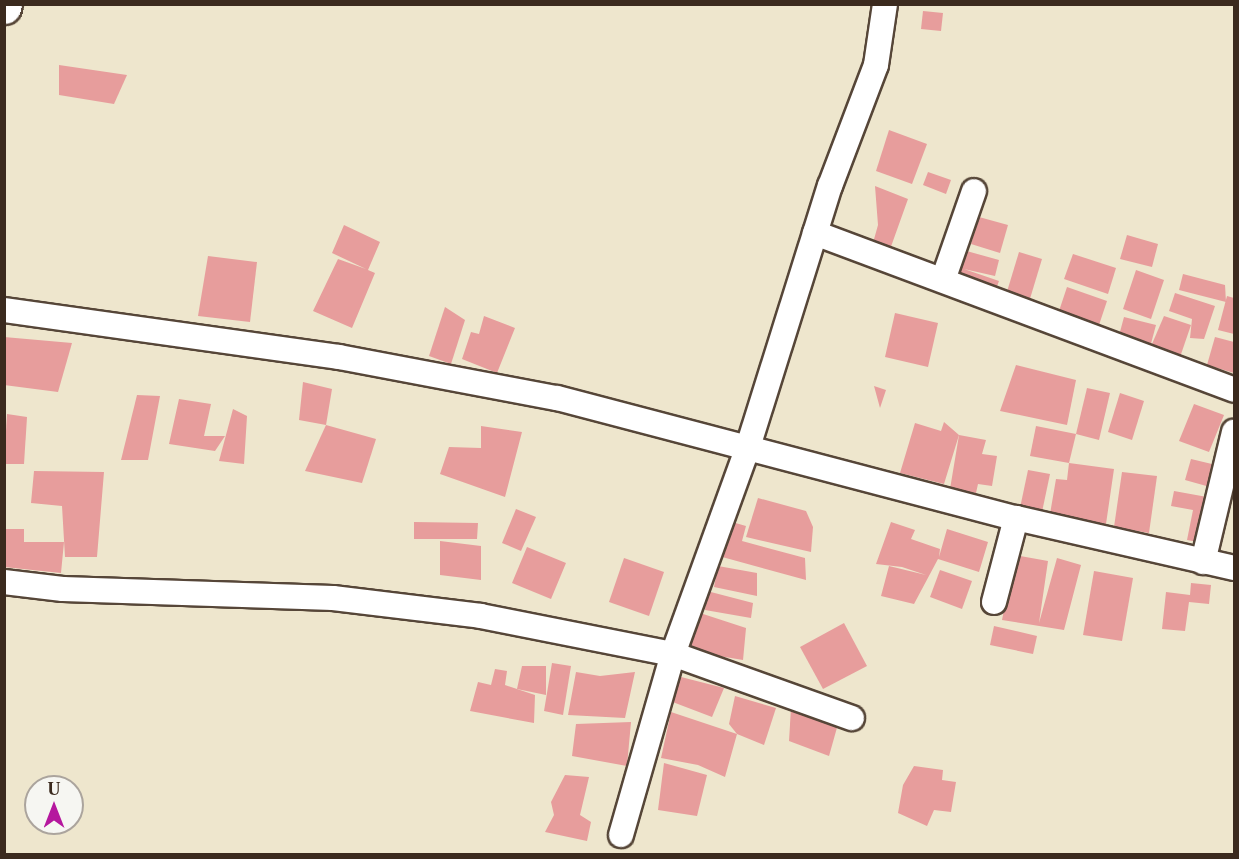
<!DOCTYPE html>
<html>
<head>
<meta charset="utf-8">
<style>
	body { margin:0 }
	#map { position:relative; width:1239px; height:859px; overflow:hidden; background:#eee6cd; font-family:"Libre Caslon Text",serif }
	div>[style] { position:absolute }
	.building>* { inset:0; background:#e79d9c }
	.roads { filter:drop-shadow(2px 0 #564638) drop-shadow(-2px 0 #564638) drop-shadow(0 2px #564638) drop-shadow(0 -2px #564638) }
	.minor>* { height:24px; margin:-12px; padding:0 12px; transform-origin:12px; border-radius:12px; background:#fff }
	.secondary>* { height:33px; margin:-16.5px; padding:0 16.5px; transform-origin:16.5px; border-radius:16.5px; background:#fff }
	span { translate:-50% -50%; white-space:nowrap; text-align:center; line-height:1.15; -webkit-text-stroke:6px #f6f6f2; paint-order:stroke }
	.frame { position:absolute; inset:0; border:6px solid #3b2a1e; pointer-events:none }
	.north { position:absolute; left:24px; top:775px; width:60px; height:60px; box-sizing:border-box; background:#f6f6f2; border:2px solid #aba49d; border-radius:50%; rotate:0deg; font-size:16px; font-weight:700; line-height:24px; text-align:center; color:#3b2a1e }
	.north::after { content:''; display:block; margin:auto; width:21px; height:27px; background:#b5179e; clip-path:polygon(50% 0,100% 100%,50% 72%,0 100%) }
</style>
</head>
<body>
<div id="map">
	<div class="building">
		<div style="clip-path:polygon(923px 11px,943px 13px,941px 31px,921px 29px)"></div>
		<div style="clip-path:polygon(59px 65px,127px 75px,114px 104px,59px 95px)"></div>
		<div style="clip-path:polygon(889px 130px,927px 144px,912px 184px,876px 171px)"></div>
		<div style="clip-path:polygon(928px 172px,951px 180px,946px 194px,923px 185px)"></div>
		<div style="clip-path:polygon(875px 186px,908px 199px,888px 255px,871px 250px,878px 225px)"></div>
		<div style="clip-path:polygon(979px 217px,1008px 225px,1000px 253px,971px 244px)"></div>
		<div style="clip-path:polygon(344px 225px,380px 242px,368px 270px,375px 273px,352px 328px,313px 311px,338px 259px,366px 269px,332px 253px)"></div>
		<div style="clip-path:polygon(1127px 235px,1158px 244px,1152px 267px,1120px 259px)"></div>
		<div style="clip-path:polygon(963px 250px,999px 260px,995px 276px,964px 269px,999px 281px,995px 292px,955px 279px)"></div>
		<div style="clip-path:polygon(1019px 252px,1042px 259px,1029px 302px,1006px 295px)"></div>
		<div style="clip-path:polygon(1073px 254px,1116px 268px,1108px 294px,1064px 279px)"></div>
		<div style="clip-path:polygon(208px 256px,257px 262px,250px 322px,198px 316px)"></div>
		<div style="clip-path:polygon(1136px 270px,1164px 280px,1151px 319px,1123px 309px)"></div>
		<div style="clip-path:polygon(1183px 274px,1225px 285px,1226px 302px,1179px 290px)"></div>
		<div style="clip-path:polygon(1067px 287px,1107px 301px,1098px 328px,1058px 314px)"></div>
		<div style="clip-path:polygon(1175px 293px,1215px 306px,1204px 339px,1190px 338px,1192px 319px,1169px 311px)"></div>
		<div style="clip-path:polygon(1227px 296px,1234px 298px,1234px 334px,1218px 330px)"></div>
		<div style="clip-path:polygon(445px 307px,465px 320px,451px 364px,429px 356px)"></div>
		<div style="clip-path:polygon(895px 313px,938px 323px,928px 367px,885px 357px)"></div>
		<div style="clip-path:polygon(484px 316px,515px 328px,497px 373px,462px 359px,471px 332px,479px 334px)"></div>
		<div style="clip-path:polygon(1164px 316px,1191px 325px,1178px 363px,1149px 351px)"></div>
		<div style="clip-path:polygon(1124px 317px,1156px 325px,1149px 351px,1117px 343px)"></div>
		<div style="clip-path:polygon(4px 337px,72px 343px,58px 392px,4px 385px)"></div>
		<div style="clip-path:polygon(1215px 337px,1234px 342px,1234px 373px,1207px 365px)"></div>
		<div style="clip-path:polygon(1016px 365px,1076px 380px,1067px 425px,1000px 411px)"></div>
		<div style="clip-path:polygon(303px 382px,332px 389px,326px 425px,299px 420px)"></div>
		<div style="clip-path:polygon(874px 386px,886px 390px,880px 408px)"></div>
		<div style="clip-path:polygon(1087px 388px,1110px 393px,1099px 440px,1076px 434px)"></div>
		<div style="clip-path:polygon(1120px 393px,1144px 401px,1132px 440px,1108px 432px)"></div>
		<div style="clip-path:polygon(137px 395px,160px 396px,148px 460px,121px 460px)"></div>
		<div style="clip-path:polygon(179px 399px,211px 404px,204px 436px,225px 436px,215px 451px,169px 444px)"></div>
		<div style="clip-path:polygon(1194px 404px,1224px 415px,1209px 452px,1179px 441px)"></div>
		<div style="clip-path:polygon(233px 409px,247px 416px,244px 464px,219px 461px)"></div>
		<div style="clip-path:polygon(7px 414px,27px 417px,24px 464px,4px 464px)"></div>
		<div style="clip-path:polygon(944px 422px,959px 435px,944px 484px,900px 473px,915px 423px,941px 431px)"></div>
		<div style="clip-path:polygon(326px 425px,376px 439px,362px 483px,305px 471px)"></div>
		<div style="clip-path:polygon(481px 426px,522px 432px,505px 497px,440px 474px,449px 447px,481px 448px)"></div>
		<div style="clip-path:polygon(1036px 426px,1076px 434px,1069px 463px,1030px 456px)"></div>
		<div style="clip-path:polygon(959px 435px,986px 440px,982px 454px,997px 456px,992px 486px,978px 484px,976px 493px,950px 489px)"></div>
		<div style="clip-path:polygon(1191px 459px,1216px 465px,1210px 487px,1185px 480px)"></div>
		<div style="clip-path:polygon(1069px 463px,1114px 469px,1106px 524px,1050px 514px,1056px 479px,1067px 480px)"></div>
		<div style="clip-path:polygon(1028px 470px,1050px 474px,1042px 512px,1020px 508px)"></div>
		<div style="clip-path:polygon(34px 471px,104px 472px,97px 557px,65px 557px,62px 506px,31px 503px)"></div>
		<div style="clip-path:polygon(1122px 472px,1157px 476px,1149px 533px,1114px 527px)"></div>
		<div style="clip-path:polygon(1174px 491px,1207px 497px,1198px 542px,1187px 540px,1193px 510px,1171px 506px)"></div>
		<div style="clip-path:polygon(758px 498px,806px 511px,813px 527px,811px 552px,746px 537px)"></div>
		<div style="clip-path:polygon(516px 509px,536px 517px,521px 551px,502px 543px)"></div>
		<div style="clip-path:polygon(725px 520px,746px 526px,742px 541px,805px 558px,806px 580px,715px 555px)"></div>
		<div style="clip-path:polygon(414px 522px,478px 523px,477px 539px,414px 539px)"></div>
		<div style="clip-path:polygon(891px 522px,915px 530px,911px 539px,940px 549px,939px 557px,947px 529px,988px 542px,979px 572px,938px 559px,914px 604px,881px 596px,889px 566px,926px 575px,902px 567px,876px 564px)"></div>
		<div style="clip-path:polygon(4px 529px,24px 529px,24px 542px,64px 542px,61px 573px,4px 567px)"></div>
		<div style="clip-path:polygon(440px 541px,481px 546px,481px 580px,440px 575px)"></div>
		<div style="clip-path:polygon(527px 547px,566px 563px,551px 599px,512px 583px)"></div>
		<div style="clip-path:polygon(1015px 555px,1048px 561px,1039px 623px,1057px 558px,1081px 565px,1064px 630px,1002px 620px)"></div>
		<div style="clip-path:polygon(624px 558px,664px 572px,649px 616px,609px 602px)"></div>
		<div style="clip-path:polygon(718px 566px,757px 573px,757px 596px,714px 587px)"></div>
		<div style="clip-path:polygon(940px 570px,972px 581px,962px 609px,930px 597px)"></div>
		<div style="clip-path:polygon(1094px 571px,1133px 578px,1122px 641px,1083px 635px)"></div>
		<div style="clip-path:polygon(1191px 583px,1211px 585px,1209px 604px,1189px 602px,1185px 631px,1162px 629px,1166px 592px,1190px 595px)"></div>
		<div style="clip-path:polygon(707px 591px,753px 603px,751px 618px,705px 610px)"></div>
		<div style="clip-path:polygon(697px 612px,746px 628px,743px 660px,689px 651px)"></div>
		<div style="clip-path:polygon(844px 623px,867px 666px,823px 689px,800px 647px)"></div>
		<div style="clip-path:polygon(994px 626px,1037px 636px,1033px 654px,990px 645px)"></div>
		<div style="clip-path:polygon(552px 663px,571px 666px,563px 715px,544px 711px)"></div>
		<div style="clip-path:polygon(522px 666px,546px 666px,546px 695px,517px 689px)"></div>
		<div style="clip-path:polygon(495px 669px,507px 671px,505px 685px,535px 695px,534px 723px,470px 711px,478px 682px,491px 685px)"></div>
		<div style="clip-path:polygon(576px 672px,600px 676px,635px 672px,625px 718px,568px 715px)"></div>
		<div style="clip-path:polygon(681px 677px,724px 688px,712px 717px,670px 701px)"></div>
		<div style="clip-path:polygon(735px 696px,776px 708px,764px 745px,737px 734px,729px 724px)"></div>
		<div style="clip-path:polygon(791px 708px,838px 724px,829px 756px,789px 741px)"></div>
		<div style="clip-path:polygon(671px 712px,737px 734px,725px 777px,698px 765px,661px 758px)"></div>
		<div style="clip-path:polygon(631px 722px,627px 766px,572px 756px,576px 724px)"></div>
		<div style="clip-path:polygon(664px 763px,707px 775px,697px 816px,658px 810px)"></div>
		<div style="clip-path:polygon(914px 766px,943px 770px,942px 780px,956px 782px,951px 812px,934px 810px,927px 826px,898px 813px,903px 785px)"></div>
		<div style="clip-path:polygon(565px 775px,589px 777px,580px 815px,591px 822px,587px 841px,545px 832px,554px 815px,551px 802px)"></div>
	</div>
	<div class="roads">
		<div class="minor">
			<div style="left:815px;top:233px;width:447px;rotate:20.5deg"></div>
			<div style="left:943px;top:280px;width:94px;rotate:-70.8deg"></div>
			<div style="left:4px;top:310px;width:338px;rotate:8deg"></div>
			<div style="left:339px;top:357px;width:222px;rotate:10.7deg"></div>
			<div style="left:557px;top:398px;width:474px;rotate:14.7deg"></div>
			<div style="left:1016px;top:518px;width:224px;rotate:12.9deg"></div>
			<div style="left:1203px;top:562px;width:134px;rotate:-76.6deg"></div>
			<div style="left:4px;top:582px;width:59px;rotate:6.8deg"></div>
			<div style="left:63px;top:589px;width:270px;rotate:1.9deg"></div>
			<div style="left:333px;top:598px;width:149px;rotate:6.9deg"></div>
			<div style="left:481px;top:616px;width:196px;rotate:11.2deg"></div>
			<div style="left:673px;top:654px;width:190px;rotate:19.7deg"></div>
			<div style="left:994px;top:602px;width:87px;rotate:-75.3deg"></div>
			<div style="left:621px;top:835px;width:188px;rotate:-74deg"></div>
			<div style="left:673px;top:654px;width:220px;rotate:-70.1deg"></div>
			<div style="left:748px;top:447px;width:274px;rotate:-72.6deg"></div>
			<div style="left:830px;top:186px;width:129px;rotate:-69.2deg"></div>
			<div style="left:876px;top:65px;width:62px;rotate:-81.6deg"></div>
		</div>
		<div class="secondary">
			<div style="left:4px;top:7px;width:3px;rotate:-72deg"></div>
		</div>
	</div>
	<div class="frame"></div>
	<div class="north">U</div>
</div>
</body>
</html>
